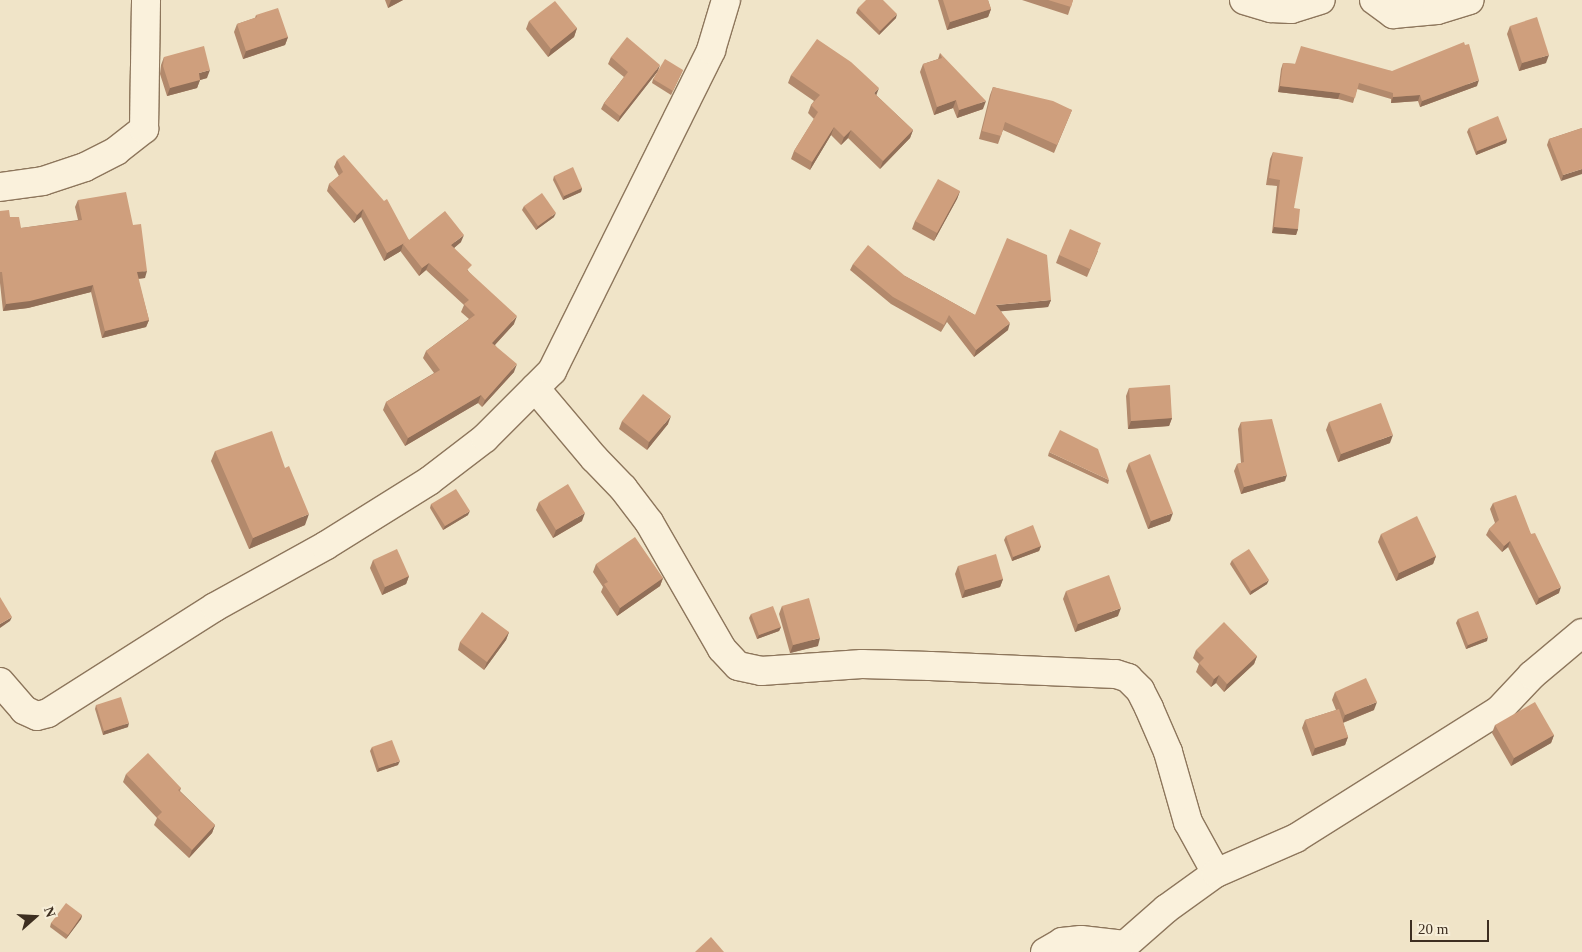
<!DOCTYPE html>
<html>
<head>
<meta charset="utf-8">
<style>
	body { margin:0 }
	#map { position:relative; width:1582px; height:952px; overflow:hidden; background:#f0e4c8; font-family:Georgia,serif }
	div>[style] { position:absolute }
	.roads { filter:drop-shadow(1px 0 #8d765c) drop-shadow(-1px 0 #8d765c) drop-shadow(0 1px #8d765c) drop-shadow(0 -1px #8d765c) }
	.minor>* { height:28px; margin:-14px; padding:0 14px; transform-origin:14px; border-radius:14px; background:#faf1dc }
	.wall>* { inset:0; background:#b2896c }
	.shaded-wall>* { inset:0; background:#916f58 }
	.building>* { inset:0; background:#cf9f7d }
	span { translate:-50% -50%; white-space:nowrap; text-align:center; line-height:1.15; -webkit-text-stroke:4.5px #f7eed8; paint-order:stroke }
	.north { position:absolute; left:10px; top:892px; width:50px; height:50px; -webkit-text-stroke:4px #f7eed8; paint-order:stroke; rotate:71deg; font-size:14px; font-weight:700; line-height:20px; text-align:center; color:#3d2e20 }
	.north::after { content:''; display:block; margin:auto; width:18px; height:22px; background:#3d2e20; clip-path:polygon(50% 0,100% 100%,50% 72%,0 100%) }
	.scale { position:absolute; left:1410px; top:920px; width:79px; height:22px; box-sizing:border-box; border:2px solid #3d2e20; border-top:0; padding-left:6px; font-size:15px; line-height:18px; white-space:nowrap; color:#3d2e20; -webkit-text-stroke:4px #f7eed8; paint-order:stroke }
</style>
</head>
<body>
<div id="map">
	<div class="roads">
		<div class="minor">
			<div style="left:1244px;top:0;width:28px;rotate:17deg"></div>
			<div style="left:1271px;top:8px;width:20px;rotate:3deg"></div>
			<div style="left:1291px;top:9px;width:31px;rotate:-17deg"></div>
			<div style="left:1374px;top:0;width:24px;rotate:36deg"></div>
			<div style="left:1393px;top:14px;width:44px;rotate:-5.2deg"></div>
			<div style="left:1437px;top:10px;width:34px;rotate:-17deg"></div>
			<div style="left:0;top:187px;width:43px;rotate:-7.9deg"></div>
			<div style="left:43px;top:181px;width:44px;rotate:-18.4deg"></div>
			<div style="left:85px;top:167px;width:35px;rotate:-27deg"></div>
			<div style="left:116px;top:151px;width:36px;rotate:-38deg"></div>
			<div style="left:144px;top:129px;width:129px;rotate:-89.1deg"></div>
			<div style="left:535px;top:388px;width:92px;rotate:49.9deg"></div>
			<div style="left:594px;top:458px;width:42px;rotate:46deg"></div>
			<div style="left:623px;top:488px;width:43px;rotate:52.6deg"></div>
			<div style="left:649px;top:522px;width:146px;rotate:60.1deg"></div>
			<div style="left:722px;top:649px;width:23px;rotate:47deg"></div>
			<div style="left:738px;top:666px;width:24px;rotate:12deg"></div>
			<div style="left:761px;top:671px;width:101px;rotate:-4deg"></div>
			<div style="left:862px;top:664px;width:68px;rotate:1.7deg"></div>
			<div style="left:930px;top:666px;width:186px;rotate:2.5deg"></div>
			<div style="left:1116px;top:674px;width:13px;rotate:18deg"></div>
			<div style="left:1128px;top:678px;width:17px;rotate:45deg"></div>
			<div style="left:1140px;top:690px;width:20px;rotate:63deg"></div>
			<div style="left:1149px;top:708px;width:48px;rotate:66.6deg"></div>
			<div style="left:1168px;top:752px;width:73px;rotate:74.1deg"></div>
			<div style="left:1188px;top:822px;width:58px;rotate:61.2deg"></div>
			<div style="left:0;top:682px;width:37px;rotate:49deg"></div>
			<div style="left:24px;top:710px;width:14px;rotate:25deg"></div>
			<div style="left:37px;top:716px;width:11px;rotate:-15deg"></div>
			<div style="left:48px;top:713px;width:198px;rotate:-32.4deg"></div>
			<div style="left:215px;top:607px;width:126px;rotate:-29deg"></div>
			<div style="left:325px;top:546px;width:123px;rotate:-32deg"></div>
			<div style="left:429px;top:481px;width:71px;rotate:-37.5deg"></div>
			<div style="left:485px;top:438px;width:95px;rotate:-45deg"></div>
			<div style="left:552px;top:371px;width:358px;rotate:-63.6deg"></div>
			<div style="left:711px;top:50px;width:52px;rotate:-73.3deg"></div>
			<div style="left:1125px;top:945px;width:55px;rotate:-41.3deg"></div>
			<div style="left:1166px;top:909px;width:62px;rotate:-35.8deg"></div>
			<div style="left:1216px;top:873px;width:87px;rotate:-23.6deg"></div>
			<div style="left:1296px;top:838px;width:240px;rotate:-32.2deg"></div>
			<div style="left:1499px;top:710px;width:48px;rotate:-46.7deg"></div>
			<div style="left:1532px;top:675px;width:65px;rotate:-40deg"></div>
			<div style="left:1045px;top:952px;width:20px;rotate:-30deg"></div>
			<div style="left:1062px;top:942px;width:19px;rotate:-6deg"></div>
			<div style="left:1081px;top:940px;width:44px;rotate:6.5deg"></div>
			<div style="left:1125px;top:945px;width:7px;rotate:106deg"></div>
		</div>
	</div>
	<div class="wall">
		<div style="clip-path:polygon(385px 0,403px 0,388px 8px)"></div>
		<div style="clip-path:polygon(938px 0,988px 0,991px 9px,988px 17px,947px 30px)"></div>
		<div style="clip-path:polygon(1022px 0,1073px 0,1068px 15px)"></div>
		<div style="clip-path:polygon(858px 8px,896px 18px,879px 35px,856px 13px)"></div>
		<div style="clip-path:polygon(256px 15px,288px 37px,285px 45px,243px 59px,234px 32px,237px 24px,255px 18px)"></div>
		<div style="clip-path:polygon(529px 21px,577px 28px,574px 37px,548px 57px,526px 29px)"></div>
		<div style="clip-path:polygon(1510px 26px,1546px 63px,1519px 71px,1507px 34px)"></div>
		<div style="clip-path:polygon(940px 53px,983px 109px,957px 118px,953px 108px,934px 115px,920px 72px,923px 64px,938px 59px)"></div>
		<div style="clip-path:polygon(164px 57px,207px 78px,200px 80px,197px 88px,167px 96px,160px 74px,161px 65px)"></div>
		<div style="clip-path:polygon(611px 57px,658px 71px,618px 122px,601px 109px,604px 103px,624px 77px,608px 64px)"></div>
		<div style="clip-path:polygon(1283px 63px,1392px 71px,1477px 86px,1420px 107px,1418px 101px,1391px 103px,1391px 99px,1357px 89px,1353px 103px,1338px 99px,1278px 92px,1281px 69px)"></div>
		<div style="clip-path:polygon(683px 70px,671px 95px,652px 83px,653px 79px)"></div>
		<div style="clip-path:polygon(791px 75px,876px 95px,913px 130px,910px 138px,880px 169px,848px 138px,841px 145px,831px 135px,810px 170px,791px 159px,794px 151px,814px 119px,808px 113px,811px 105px,814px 101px,788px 83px)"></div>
		<div style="clip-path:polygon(993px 87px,1072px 110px,1054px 153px,1003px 130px,998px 144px,979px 139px,990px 95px)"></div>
		<div style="clip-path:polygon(1469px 128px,1507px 139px,1506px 143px,1476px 155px,1467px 132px)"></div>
		<div style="clip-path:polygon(1582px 128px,1561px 181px,1547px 145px,1549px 139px)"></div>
		<div style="clip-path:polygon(1273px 152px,1298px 229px,1296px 235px,1272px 233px,1277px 186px,1266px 185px,1270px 159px)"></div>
		<div style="clip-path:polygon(337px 160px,409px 240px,461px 242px,454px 248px,469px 272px,514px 324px,495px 345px,514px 372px,482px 407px,478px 403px,405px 446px,383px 410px,386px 402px,434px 373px,423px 358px,426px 351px,469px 319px,461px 312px,464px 305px,426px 270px,419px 276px,401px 252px,401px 251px,384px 261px,361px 217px,354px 223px,327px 191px,329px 184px,339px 176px,334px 167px)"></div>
		<div style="clip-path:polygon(554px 176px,582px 188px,581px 192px,563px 200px,553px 180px)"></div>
		<div style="clip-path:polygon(960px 191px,957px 199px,934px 241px,912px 229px,915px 221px)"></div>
		<div style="clip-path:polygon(78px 200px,133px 225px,145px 278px,138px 279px,149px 320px,146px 327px,102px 338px,91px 292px,28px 308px,3px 311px,0 283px,0 211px,21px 228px,78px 220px,75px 207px)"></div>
		<div style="clip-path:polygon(524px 206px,554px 217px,536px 230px,522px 210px)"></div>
		<div style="clip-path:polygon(1098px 251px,1087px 277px,1056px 263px,1059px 255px)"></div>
		<div style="clip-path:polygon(853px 264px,905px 276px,975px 315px,1051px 300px,1048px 307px,1001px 311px,1008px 330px,974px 357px,947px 322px,941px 332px,891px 304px,850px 270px)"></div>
		<div style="clip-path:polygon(1129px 388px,1172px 418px,1169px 426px,1128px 429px,1126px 396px)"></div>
		<div style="clip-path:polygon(622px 421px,668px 424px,647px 450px,619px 429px)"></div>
		<div style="clip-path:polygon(1241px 422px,1285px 481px,1241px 494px,1234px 471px,1237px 464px,1241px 463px,1238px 429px)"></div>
		<div style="clip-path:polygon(1329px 422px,1390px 443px,1338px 462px,1326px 430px)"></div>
		<div style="clip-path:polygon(215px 451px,285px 468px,305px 525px,249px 549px,211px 461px)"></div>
		<div style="clip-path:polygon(1049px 452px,1109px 480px,1108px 484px,1048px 456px)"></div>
		<div style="clip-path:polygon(1129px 463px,1170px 521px,1148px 529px,1126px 471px)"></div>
		<div style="clip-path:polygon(539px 502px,582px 521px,553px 538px,536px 510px)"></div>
		<div style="clip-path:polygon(1493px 503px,1531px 534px,1559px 593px,1536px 605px,1508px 547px,1502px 552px,1486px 535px,1489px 529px,1495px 523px,1490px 509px)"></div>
		<div style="clip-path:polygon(431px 504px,468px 515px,443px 530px,430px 508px)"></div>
		<div style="clip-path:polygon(1381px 534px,1436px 556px,1433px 564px,1396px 581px,1378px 542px)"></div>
		<div style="clip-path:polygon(1006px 536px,1041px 546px,1039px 551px,1012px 561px,1004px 540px)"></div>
		<div style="clip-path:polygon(373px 560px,409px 576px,406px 584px,382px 595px,370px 568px)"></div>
		<div style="clip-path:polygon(1232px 560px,1267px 584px,1250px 595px,1230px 564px)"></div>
		<div style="clip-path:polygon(596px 564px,663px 578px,660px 586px,617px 616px,601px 592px,603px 587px,593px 572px)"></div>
		<div style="clip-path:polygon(958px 566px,1003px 579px,1000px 587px,962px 598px,955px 574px)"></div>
		<div style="clip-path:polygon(1066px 591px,1118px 616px,1075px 632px,1063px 599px)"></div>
		<div style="clip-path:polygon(782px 606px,818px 646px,790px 653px,779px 614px)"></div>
		<div style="clip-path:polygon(751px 614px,781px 627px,779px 631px,757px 639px,749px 618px)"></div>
		<div style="clip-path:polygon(1458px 619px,1487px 641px,1466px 649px,1456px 623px)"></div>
		<div style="clip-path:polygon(509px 632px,506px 640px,484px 670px,458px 650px,460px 642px)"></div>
		<div style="clip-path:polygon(1196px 650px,1257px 656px,1254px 664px,1224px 692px,1216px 683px,1211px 687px,1196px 672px,1199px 664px,1193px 658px)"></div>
		<div style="clip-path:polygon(1335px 692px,1374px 710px,1343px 723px,1348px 737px,1345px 745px,1312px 756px,1302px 728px,1305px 720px,1336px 710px,1332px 700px)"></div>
		<div style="clip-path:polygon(96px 705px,128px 727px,103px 735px,95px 709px)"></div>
		<div style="clip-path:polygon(1495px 725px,1554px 735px,1551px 743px,1511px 766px,1492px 733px)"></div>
		<div style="clip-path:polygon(372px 747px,398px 765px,377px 772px,370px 751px)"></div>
		<div style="clip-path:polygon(126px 774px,181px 788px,180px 791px,215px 825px,212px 833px,189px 858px,154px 825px,157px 818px,123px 782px)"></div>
		<div style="clip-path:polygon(82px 915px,81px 919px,66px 939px,50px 927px,51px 923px)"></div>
	</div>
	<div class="shaded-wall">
		<div style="clip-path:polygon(391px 0,403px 0,388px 8px)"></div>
		<div style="clip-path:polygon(991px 9px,988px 17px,947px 30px,950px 22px)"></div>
		<div style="clip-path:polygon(897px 14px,896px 18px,879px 35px,880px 31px)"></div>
		<div style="clip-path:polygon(577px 28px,574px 37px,548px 57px,551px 49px)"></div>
		<div style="clip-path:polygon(288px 37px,285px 45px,243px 59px,246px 51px)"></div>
		<div style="clip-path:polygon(1549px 55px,1546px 63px,1519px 71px,1522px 63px)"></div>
		<div style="clip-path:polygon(660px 65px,658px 71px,618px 122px,620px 116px)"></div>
		<div style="clip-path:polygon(210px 70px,207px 78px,200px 80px,197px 88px,167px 96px,170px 88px,199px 73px)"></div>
		<div style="clip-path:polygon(1479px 80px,1477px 86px,1420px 107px,1422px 101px)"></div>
		<div style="clip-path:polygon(1280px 86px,1340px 93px,1338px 99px,1278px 92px)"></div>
		<div style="clip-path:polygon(879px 88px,876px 96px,874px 93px)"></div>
		<div style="clip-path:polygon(1420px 95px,1418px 101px,1391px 103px,1393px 97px)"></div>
		<div style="clip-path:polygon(956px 100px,953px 108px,934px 115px,937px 107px)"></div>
		<div style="clip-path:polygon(986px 101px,983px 109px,957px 118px,959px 110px)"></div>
		<div style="clip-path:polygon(834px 127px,831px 135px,810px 170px,812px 162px)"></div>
		<div style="clip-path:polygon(851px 130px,848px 138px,841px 145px,844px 137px)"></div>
		<div style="clip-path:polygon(913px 130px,910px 138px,880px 169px,883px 161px)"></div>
		<div style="clip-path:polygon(1507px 139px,1506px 143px,1476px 155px,1477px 151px)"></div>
		<div style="clip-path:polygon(1582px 169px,1582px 174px,1561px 181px,1563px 175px)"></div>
		<div style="clip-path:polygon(582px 188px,581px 192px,563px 200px,564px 196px)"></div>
		<div style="clip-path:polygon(960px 191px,957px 199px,934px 241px,937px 233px)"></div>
		<div style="clip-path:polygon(363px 209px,361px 217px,354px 223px,357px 215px)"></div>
		<div style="clip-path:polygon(556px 213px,554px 217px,536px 230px,538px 226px)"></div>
		<div style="clip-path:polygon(1274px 227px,1298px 229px,1296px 235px,1272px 233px)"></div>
		<div style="clip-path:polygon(464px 235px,461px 242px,448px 253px,451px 245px)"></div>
		<div style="clip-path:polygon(406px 242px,403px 244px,401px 251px,384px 261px,387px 253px)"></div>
		<div style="clip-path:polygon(429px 263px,426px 270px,419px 276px,422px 268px)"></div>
		<div style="clip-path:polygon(147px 271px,145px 278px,134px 279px,137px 272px)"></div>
		<div style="clip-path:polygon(93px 285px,91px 292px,28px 308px,3px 311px,6px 304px)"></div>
		<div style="clip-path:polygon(1051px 300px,1048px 307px,994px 312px,996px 305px)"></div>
		<div style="clip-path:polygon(517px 316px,514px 324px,490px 350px,492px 343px)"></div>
		<div style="clip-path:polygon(149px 320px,146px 327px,102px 338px,105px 331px)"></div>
		<div style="clip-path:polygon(1010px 323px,1008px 330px,974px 357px,976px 350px)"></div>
		<div style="clip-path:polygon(517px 364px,514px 372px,482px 407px,485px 400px)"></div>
		<div style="clip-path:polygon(481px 395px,478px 403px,405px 446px,408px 438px)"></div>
		<div style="clip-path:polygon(671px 416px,668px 424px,647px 450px,649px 442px)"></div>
		<div style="clip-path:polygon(1172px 418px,1169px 426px,1128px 429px,1131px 421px)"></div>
		<div style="clip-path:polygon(1393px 435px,1390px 443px,1338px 462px,1341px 454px)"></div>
		<div style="clip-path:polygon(1287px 475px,1285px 481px,1241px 494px,1244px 487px)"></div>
		<div style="clip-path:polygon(470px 511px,468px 515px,443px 530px,445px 526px)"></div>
		<div style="clip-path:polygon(585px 513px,582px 521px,553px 538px,556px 530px)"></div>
		<div style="clip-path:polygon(1173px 513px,1170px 521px,1148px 529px,1151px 521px)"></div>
		<div style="clip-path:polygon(309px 514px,305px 525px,249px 549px,253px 538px)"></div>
		<div style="clip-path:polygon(1510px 541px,1508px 547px,1502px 552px,1504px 546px)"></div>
		<div style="clip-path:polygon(1041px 546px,1039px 551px,1012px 561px,1013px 557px)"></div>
		<div style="clip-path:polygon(1436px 556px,1433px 564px,1396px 581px,1399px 573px)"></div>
		<div style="clip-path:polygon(409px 576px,406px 584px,382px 595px,385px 587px)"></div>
		<div style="clip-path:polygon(663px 578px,660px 586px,617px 616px,620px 608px)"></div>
		<div style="clip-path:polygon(1003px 579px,1000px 587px,962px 598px,965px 590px)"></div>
		<div style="clip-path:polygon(1269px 580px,1267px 584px,1250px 595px,1251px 591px)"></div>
		<div style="clip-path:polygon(1561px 587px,1559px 593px,1536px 605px,1539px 598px)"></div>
		<div style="clip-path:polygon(1121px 608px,1118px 616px,1075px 632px,1078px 624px)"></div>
		<div style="clip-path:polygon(12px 617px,10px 621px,0 628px,0 624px)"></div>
		<div style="clip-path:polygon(781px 627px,779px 631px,757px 639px,759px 635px)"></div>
		<div style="clip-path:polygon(509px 632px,506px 640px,484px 670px,487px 662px)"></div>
		<div style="clip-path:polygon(1488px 637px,1487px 641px,1466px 649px,1468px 645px)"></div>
		<div style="clip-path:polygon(820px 638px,818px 646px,790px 653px,793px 645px)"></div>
		<div style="clip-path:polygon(1257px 656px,1254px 664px,1224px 692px,1227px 684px)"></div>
		<div style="clip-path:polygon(1219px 675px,1216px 683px,1211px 687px,1214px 679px)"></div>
		<div style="clip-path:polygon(1377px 702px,1374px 710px,1342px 723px,1345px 715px)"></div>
		<div style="clip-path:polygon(129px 723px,128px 727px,103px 735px,104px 731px)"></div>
		<div style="clip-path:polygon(1554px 735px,1551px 743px,1511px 766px,1514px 758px)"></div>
		<div style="clip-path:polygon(1348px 737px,1345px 745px,1312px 756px,1315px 748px)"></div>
		<div style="clip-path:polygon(400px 761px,398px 765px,377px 772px,379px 768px)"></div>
		<div style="clip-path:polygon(215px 825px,212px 833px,189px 858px,192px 850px)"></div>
		<div style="clip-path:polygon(82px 915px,81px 919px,66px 939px,68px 935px)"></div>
	</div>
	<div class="building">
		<div style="clip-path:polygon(866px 0,883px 0,897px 14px,880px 31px,858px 8px)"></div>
		<div style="clip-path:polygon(943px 0,988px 0,991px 9px,950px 22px)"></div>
		<div style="clip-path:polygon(1048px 0,1073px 0,1071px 7px)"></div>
		<div style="clip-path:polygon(555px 1px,577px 28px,551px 49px,529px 21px)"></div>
		<div style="clip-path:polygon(278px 8px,288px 37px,246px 51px,237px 24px,257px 17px,256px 15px)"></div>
		<div style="clip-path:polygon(1537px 17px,1549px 55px,1522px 63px,1510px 26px)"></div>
		<div style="clip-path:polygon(627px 37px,660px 65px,620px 116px,604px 103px,628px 72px,611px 57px)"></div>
		<div style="clip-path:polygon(817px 39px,851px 62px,879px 88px,874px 93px,913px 130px,883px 161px,851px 130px,844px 137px,834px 127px,812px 162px,794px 151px,818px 112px,811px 105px,820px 95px,791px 75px)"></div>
		<div style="clip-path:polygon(1464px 42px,1465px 45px,1469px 44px,1479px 80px,1422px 101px,1420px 95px,1393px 97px,1393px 93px,1359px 83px,1355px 98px,1340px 93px,1280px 86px,1283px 63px,1295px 64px,1301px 46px,1392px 71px)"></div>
		<div style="clip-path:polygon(204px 46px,210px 70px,199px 73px,200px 80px,170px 88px,163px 66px,164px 57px)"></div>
		<div style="clip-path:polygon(940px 53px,986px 101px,959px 110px,956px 100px,937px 107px,923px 64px,942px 58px)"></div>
		<div style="clip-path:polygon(665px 59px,683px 70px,673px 91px,653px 79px)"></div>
		<div style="clip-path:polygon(993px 87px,1053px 101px,1072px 110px,1057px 145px,1005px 122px,1001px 136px,982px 131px)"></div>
		<div style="clip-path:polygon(1498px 116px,1507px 139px,1477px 151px,1469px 128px)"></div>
		<div style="clip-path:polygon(1582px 128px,1582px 169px,1563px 175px,1549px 139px)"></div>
		<div style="clip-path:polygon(1273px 152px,1303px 157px,1294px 208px,1300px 209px,1298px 229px,1274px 227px,1280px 180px,1269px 178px)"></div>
		<div style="clip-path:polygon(344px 155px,384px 201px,387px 199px,409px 240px,445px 211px,464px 235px,451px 245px,472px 265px,467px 270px,517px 316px,492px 343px,517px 364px,485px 400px,481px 395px,408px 438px,386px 402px,440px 370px,426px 351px,475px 315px,464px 304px,469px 300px,429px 263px,422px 268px,403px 244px,406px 242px,387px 253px,363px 209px,357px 215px,329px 184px,343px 172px,337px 160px)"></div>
		<div style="clip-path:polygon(573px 167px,582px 188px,564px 196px,554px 176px)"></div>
		<div style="clip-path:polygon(938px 179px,960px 191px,937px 233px,915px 221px)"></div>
		<div style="clip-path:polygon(126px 192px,133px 225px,141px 224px,147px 271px,137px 272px,149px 320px,105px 331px,93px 285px,30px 301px,6px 304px,2px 272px,0 272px,0 211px,9px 210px,10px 217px,19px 217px,21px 228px,82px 220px,78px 200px)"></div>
		<div style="clip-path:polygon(542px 193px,556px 213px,538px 226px,524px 206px)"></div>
		<div style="clip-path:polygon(1070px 229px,1101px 243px,1090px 269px,1059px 255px)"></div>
		<div style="clip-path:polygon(1007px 238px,1047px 255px,1051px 300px,996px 305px,1010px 323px,976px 350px,949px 315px,944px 325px,893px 297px,853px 264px,868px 245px,905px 276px,975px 315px)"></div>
		<div style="clip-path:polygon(1170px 385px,1172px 418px,1131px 421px,1129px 388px)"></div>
		<div style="clip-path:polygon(643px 394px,671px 416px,649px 442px,622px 421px)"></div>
		<div style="clip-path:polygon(1381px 403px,1393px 435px,1341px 454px,1329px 422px)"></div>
		<div style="clip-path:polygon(1272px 419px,1287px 475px,1244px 487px,1237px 464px,1244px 462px,1241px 422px)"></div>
		<div style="clip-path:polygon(1060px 430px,1098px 449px,1109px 480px,1049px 452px)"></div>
		<div style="clip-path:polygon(272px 431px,285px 468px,289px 466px,309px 514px,253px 538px,215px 451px)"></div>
		<div style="clip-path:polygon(1150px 454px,1173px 513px,1151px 521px,1129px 463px)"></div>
		<div style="clip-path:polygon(568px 484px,585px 513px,556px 530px,539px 502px)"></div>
		<div style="clip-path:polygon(456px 489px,470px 511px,445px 526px,431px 504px)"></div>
		<div style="clip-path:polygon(1516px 495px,1531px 534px,1535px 533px,1561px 587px,1539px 598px,1510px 541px,1504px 546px,1489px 529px,1499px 520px,1493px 503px)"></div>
		<div style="clip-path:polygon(1417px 516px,1436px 556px,1399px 573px,1381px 534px)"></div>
		<div style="clip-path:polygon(1033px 525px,1041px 546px,1013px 557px,1006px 536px)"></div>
		<div style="clip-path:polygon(635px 537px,663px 578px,620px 608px,604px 584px,608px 582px,596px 564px)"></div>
		<div style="clip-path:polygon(397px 549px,409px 576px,385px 587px,373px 560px)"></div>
		<div style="clip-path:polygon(1249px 549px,1269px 580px,1251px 591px,1232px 560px)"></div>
		<div style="clip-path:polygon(996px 554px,1003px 579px,965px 590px,958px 566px)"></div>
		<div style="clip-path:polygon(1109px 575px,1121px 608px,1078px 624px,1066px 591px)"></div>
		<div style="clip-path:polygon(0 597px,12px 617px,0 624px)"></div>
		<div style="clip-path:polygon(809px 598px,820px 638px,793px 645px,782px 606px)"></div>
		<div style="clip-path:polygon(773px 606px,781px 627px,759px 635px,751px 614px)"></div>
		<div style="clip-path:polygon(1478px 611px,1488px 637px,1468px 645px,1458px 619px)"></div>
		<div style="clip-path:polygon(482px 612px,509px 632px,487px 662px,460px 642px)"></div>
		<div style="clip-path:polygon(1224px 622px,1257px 656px,1227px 684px,1219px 675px,1214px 679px,1199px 663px,1204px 658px,1196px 650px)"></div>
		<div style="clip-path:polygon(1366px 678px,1377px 702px,1345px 715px,1335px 692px)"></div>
		<div style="clip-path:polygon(121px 697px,129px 723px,104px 731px,96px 705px)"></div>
		<div style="clip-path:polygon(1535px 702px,1554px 735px,1514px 758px,1495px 725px)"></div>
		<div style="clip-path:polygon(1339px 709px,1348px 737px,1315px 748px,1305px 720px)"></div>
		<div style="clip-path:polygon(392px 740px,400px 761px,379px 768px,372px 747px)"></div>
		<div style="clip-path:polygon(148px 753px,181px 788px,178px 790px,215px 825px,192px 850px,157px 817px,162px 812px,126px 774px)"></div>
		<div style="clip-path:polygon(66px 903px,82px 915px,68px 935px,51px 923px)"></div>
		<div style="clip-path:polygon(711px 937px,724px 952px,695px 952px)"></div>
	</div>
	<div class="north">N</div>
	<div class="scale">20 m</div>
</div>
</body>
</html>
